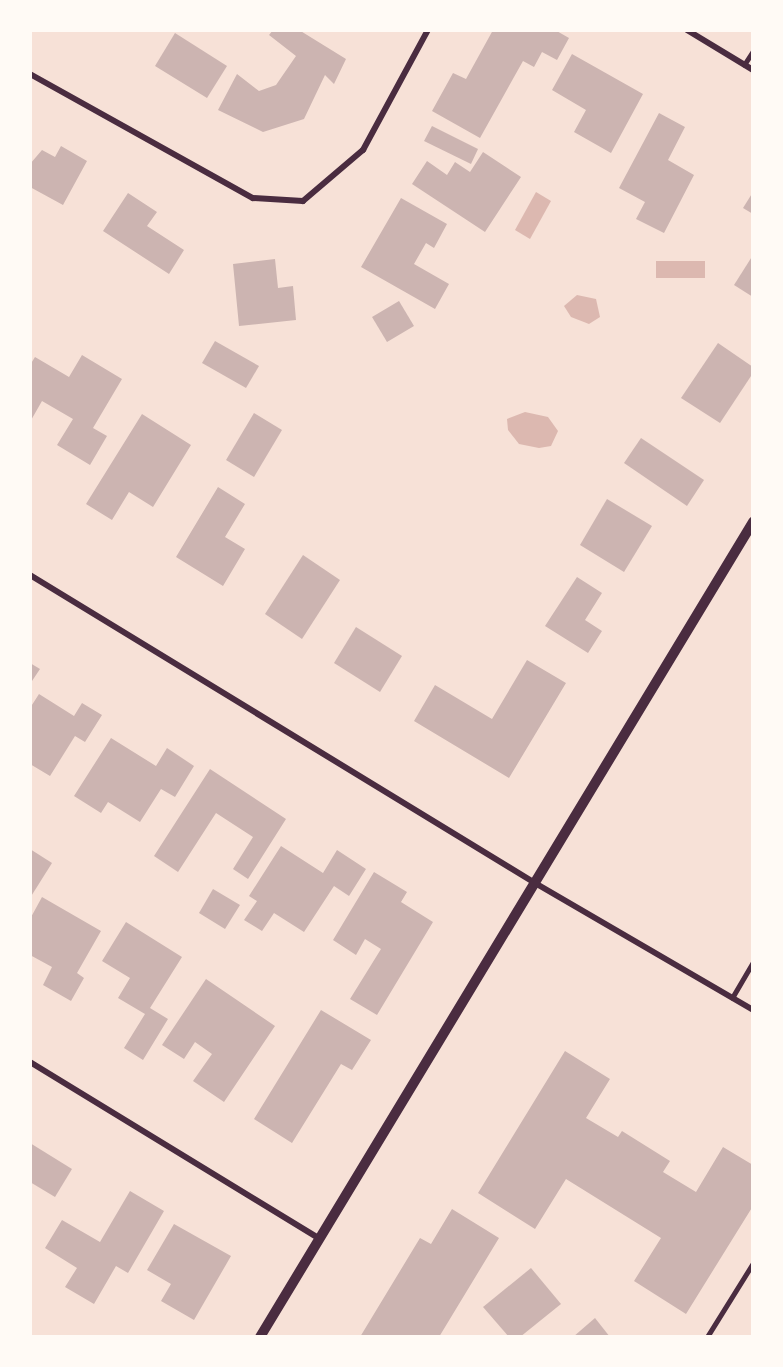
<!DOCTYPE html>
<html>
<head>
<meta charset="utf-8">
<style>
	body { margin:0 }
	#map { position:relative; width:783px; height:1367px; overflow:hidden; background:#f7e1d7; font-family:Rubik,sans-serif }
	div>[style] { position:absolute }
	.water>* { inset:0; background:#dcb8b0 }
	.building>* { inset:0; background:#ccb4b1 }
	.service>* { height:4.5px; margin:-2.25px; padding:0 2.25px; transform-origin:2.25px; border-radius:2.25px; background:#4a2c40 }
	.minor>* { height:6px; margin:-3px; padding:0 3px; transform-origin:3px; border-radius:3px; background:#4a2c40 }
	.tertiary>* { height:10px; margin:-5px; padding:0 5px; transform-origin:5px; border-radius:5px; background:#4a2c40 }
	span { translate:-50% -50%; white-space:nowrap; text-align:center; line-height:1.15; -webkit-text-stroke:6px #fffaf5; paint-order:stroke }
	.frame { position:absolute; inset:0; border:32px solid #fffaf5; pointer-events:none }
</style>
</head>
<body>
<div id="map">
	<div class="water">
		<div style="clip-path:polygon(536px 192px,551px 201px,530px 239px,515px 230px)"></div>
		<div style="clip-path:polygon(656px 261px,705px 261px,705px 278px,656px 278px)"></div>
		<div style="clip-path:polygon(577px 295px,596px 299px,600px 317px,589px 324px,571px 317px,564px 306px)"></div>
		<div style="clip-path:polygon(525px 412px,548px 417px,558px 431px,551px 446px,539px 448px,519px 444px,508px 430px,507px 419px)"></div>
	</div>
	<div class="building">
		<div style="clip-path:polygon(273px 30px,299px 30px,346px 59px,334px 84px,325px 75px,304px 119px,263px 132px,218px 110px,237px 74px,259px 91px,276px 85px,296px 56px,269px 35px)"></div>
		<div style="clip-path:polygon(493px 30px,555px 30px,569px 38px,557px 60px,542px 52px,534px 67px,523px 61px,480px 138px,432px 111px,453px 73px,466px 79px)"></div>
		<div style="clip-path:polygon(175px 33px,227px 66px,207px 98px,155px 66px)"></div>
		<div style="clip-path:polygon(572px 54px,643px 94px,611px 153px,574px 132px,586px 110px,552px 90px)"></div>
		<div style="clip-path:polygon(659px 113px,685px 127px,668px 160px,694px 175px,664px 233px,636px 219px,645px 202px,619px 188px)"></div>
		<div style="clip-path:polygon(432px 126px,478px 149px,471px 164px,424px 141px)"></div>
		<div style="clip-path:polygon(61px 146px,87px 161px,63px 205px,30px 187px,30px 164px,42px 150px,55px 157px)"></div>
		<div style="clip-path:polygon(483px 152px,521px 177px,485px 232px,412px 184px,427px 161px,447px 175px,455px 162px,470px 172px)"></div>
		<div style="clip-path:polygon(753px 192px,753px 214px,743px 208px)"></div>
		<div style="clip-path:polygon(128px 193px,157px 212px,147px 226px,184px 250px,169px 274px,103px 231px)"></div>
		<div style="clip-path:polygon(401px 198px,447px 224px,434px 248px,426px 243px,414px 264px,449px 284px,435px 309px,361px 267px)"></div>
		<div style="clip-path:polygon(753px 255px,753px 297px,734px 285px)"></div>
		<div style="clip-path:polygon(275px 259px,278px 288px,293px 286px,296px 320px,239px 326px,233px 264px)"></div>
		<div style="clip-path:polygon(399px 301px,414px 326px,387px 342px,372px 317px)"></div>
		<div style="clip-path:polygon(215px 341px,259px 366px,246px 388px,202px 363px)"></div>
		<div style="clip-path:polygon(718px 343px,753px 367px,753px 373px,720px 423px,681px 398px)"></div>
		<div style="clip-path:polygon(82px 355px,122px 379px,93px 428px,107px 436px,90px 465px,57px 445px,73px 419px,42px 401px,30px 422px,30px 365px,35px 357px,69px 377px)"></div>
		<div style="clip-path:polygon(254px 413px,282px 430px,254px 477px,226px 460px)"></div>
		<div style="clip-path:polygon(142px 414px,191px 445px,153px 507px,129px 492px,112px 520px,86px 504px)"></div>
		<div style="clip-path:polygon(641px 438px,704px 480px,687px 506px,624px 463px)"></div>
		<div style="clip-path:polygon(218px 487px,245px 504px,225px 537px,245px 549px,223px 586px,176px 557px)"></div>
		<div style="clip-path:polygon(607px 499px,652px 526px,624px 572px,580px 545px)"></div>
		<div style="clip-path:polygon(303px 555px,340px 580px,302px 639px,265px 614px)"></div>
		<div style="clip-path:polygon(577px 577px,602px 593px,585px 620px,602px 631px,588px 653px,545px 626px)"></div>
		<div style="clip-path:polygon(356px 627px,402px 656px,380px 692px,334px 663px)"></div>
		<div style="clip-path:polygon(527px 660px,566px 683px,509px 778px,414px 721px,435px 685px,492px 719px)"></div>
		<div style="clip-path:polygon(30px 663px,40px 669px,30px 684px)"></div>
		<div style="clip-path:polygon(39px 694px,74px 716px,82px 703px,102px 715px,85px 742px,75px 736px,50px 776px,30px 764px,30px 708px)"></div>
		<div style="clip-path:polygon(111px 738px,156px 766px,167px 748px,194px 766px,175px 797px,161px 789px,140px 822px,108px 802px,101px 813px,74px 796px)"></div>
		<div style="clip-path:polygon(210px 769px,286px 819px,248px 879px,233px 869px,253px 837px,216px 813px,178px 872px,154px 856px)"></div>
		<div style="clip-path:polygon(281px 846px,323px 873px,337px 850px,366px 869px,349px 896px,334px 886px,304px 932px,274px 913px,262px 931px,244px 920px,257px 901px,249px 896px)"></div>
		<div style="clip-path:polygon(30px 849px,52px 863px,30px 898px)"></div>
		<div style="clip-path:polygon(374px 872px,407px 892px,401px 902px,433px 922px,377px 1015px,350px 999px,381px 949px,365px 939px,356px 955px,333px 940px)"></div>
		<div style="clip-path:polygon(213px 889px,240px 905px,225px 929px,199px 913px)"></div>
		<div style="clip-path:polygon(42px 897px,101px 931px,77px 973px,84px 978px,71px 1001px,43px 985px,52px 967px,30px 955px,30px 919px)"></div>
		<div style="clip-path:polygon(126px 922px,182px 957px,150px 1008px,168px 1019px,143px 1060px,124px 1048px,145px 1014px,118px 998px,130px 978px,102px 961px)"></div>
		<div style="clip-path:polygon(206px 979px,275px 1026px,224px 1102px,193px 1081px,212px 1054px,195px 1042px,184px 1059px,162px 1045px)"></div>
		<div style="clip-path:polygon(321px 1010px,371px 1040px,352px 1070px,341px 1064px,292px 1143px,254px 1119px)"></div>
		<div style="clip-path:polygon(565px 1051px,610px 1079px,586px 1118px,618px 1137px,622px 1131px,670px 1161px,663px 1172px,696px 1192px,723px 1147px,753px 1165px,753px 1206px,686px 1314px,634px 1281px,661px 1238px,566px 1179px,535px 1229px,478px 1193px)"></div>
		<div style="clip-path:polygon(30px 1143px,72px 1169px,55px 1197px,30px 1182px)"></div>
		<div style="clip-path:polygon(130px 1191px,164px 1211px,128px 1273px,116px 1266px,94px 1304px,65px 1287px,77px 1268px,45px 1248px,62px 1220px,100px 1242px)"></div>
		<div style="clip-path:polygon(452px 1209px,499px 1238px,439px 1337px,360px 1337px,420px 1238px,431px 1244px)"></div>
		<div style="clip-path:polygon(174px 1224px,231px 1256px,194px 1320px,161px 1301px,171px 1284px,147px 1270px)"></div>
		<div style="clip-path:polygon(531px 1268px,561px 1304px,520px 1337px,509px 1337px,483px 1307px)"></div>
		<div style="clip-path:polygon(595px 1318px,610px 1337px,573px 1337px)"></div>
	</div>
	<div class="service">
		<div style="left:744px;top:65px;width:17px;rotate:-57deg"></div>
		<div style="left:732px;top:998px;width:42px;rotate:-59.7deg"></div>
		<div style="left:707px;top:1337px;width:87px;rotate:-58.1deg"></div>
	</div>
	<div class="minor">
		<div style="left:687px;top:30px;width:77px;rotate:31.2deg"></div>
		<div style="left:30px;top:74px;width:255px;rotate:29.1deg"></div>
		<div style="left:253px;top:198px;width:50px;rotate:3.4deg"></div>
		<div style="left:303px;top:201px;width:79px;rotate:-40.4deg"></div>
		<div style="left:363px;top:150px;width:136px;rotate:-61.6deg"></div>
		<div style="left:30px;top:575px;width:592px;rotate:31.38deg"></div>
		<div style="left:535px;top:883px;width:252px;rotate:30.2deg"></div>
		<div style="left:30px;top:1062px;width:340px;rotate:31.4deg"></div>
	</div>
	<div class="tertiary">
		<div style="left:260px;top:1337px;width:953px;rotate:-58.83deg"></div>
	</div>
	<div class="frame"></div>
</div>
</body>
</html>
